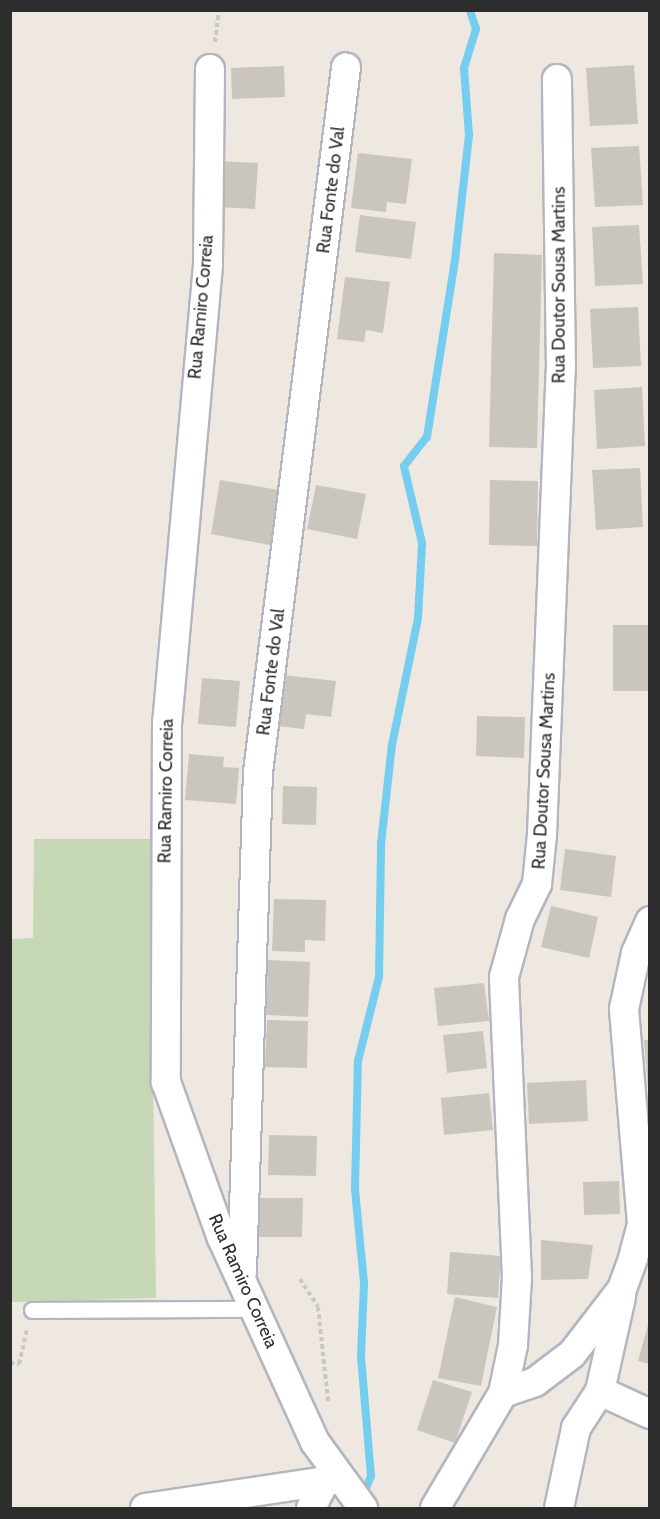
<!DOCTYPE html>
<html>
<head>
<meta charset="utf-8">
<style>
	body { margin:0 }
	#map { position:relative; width:660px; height:1519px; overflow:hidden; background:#eee8e0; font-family:Cabin,sans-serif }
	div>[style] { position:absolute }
	.cemetery>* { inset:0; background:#c7d8b7 }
	.stream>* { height:8px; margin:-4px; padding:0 4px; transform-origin:4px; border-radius:4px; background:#75ceef }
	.building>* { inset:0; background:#cac6be }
	.path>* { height:4px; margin-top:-2px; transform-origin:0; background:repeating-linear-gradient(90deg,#c8c8c8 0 4.5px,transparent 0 7.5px) }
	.roads { filter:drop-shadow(2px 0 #b3b6c0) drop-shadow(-2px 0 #b3b6c0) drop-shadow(0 2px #b3b6c0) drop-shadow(0 -2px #b3b6c0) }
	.service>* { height:15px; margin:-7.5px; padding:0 7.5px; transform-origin:7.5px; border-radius:7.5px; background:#fff }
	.minor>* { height:28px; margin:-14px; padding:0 14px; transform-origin:14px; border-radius:14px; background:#fff }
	span { translate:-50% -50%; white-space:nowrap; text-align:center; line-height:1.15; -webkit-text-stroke:6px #fff; paint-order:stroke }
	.street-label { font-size:18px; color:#2d2d2d }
	.frame { position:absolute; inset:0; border:12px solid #2d2d2d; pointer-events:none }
</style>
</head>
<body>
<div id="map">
	<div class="cemetery">
		<div style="clip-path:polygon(34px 839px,150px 839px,156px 1298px,11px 1302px,10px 939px,33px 938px)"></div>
	</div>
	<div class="stream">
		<div style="left:366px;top:1488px;width:13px;rotate:-67deg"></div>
		<div style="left:371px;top:1476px;width:119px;rotate:-94.8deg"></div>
		<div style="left:361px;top:1357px;width:74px;rotate:-87.7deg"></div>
		<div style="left:364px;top:1283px;width:94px;rotate:-95.5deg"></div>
		<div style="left:355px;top:1189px;width:128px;rotate:-88.7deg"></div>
		<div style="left:358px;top:1061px;width:87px;rotate:-76deg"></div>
		<div style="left:379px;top:977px;width:133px;rotate:-89.1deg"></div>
		<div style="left:381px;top:844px;width:100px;rotate:-83.7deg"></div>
		<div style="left:392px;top:745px;width:130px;rotate:-78.4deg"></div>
		<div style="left:418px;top:618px;width:75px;rotate:-86.9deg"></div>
		<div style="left:422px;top:543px;width:79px;rotate:-103.2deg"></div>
		<div style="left:404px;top:466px;width:37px;rotate:-52deg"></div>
		<div style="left:427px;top:437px;width:179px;rotate:-81deg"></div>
		<div style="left:455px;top:260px;width:126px;rotate:-83.6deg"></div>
		<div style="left:469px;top:135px;width:67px;rotate:-94.3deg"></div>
		<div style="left:464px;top:68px;width:41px;rotate:-72.9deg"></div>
		<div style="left:476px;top:29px;width:20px;rotate:-108deg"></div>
	</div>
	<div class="building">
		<div style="clip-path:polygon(634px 65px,638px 124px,590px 126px,586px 68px)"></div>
		<div style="clip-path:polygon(284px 66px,285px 97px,232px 99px,231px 68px)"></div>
		<div style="clip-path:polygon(639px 146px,643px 205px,595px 207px,591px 148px)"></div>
		<div style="clip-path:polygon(358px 153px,412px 159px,406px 204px,387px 202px,386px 212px,351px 208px)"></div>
		<div style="clip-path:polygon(221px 161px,258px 163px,255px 209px,218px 207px)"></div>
		<div style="clip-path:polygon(360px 215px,416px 222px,411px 259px,355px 252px)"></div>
		<div style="clip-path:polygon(639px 225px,643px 284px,595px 286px,592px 227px)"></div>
		<div style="clip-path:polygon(494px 253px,542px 255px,537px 448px,489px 447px)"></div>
		<div style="clip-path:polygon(345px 277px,390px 282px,383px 333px,366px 330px,364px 342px,337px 339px)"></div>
		<div style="clip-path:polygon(638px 307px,641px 366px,593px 368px,590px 309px)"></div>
		<div style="clip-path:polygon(642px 387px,645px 446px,597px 449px,594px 390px)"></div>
		<div style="clip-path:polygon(640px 468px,643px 527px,596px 530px,592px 470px)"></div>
		<div style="clip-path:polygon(220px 480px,279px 490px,270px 545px,211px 534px)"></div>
		<div style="clip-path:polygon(490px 480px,538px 481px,537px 546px,489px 545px)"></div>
		<div style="clip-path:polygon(316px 485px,366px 494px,357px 539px,307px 529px)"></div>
		<div style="clip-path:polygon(613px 625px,650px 625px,650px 691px,613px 691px)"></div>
		<div style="clip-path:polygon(283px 675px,336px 681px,331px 717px,306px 714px,304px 729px,277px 726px)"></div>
		<div style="clip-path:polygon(202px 678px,240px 681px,236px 727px,198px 724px)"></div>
		<div style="clip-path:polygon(477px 716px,525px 717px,524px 758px,476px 756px)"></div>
		<div style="clip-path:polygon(189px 754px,224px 757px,223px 767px,239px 768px,236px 804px,185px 800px)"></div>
		<div style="clip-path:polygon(283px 786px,317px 787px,316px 825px,282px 824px)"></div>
		<div style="clip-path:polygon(565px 849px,616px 856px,611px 897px,560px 890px)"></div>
		<div style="clip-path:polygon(274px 899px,326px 900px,325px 941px,305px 940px,305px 952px,272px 951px)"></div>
		<div style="clip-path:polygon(551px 906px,598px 917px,589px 958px,541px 947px)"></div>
		<div style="clip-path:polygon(268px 960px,310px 962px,308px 1017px,266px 1015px)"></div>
		<div style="clip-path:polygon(484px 983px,489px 1021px,438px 1026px,434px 988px)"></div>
		<div style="clip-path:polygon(267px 1020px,308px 1021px,307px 1068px,265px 1067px)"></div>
		<div style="clip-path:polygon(483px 1031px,487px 1068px,447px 1073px,443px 1035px)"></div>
		<div style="clip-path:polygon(644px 1040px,650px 1040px,650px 1089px,648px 1089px)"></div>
		<div style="clip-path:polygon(586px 1080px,588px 1121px,529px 1124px,527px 1083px)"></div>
		<div style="clip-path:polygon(489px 1093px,493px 1130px,444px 1135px,441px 1098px)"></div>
		<div style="clip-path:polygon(269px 1135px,317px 1136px,316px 1176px,268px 1175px)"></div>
		<div style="clip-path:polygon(619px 1181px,620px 1214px,584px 1215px,583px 1182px)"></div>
		<div style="clip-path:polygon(258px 1198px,303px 1198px,302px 1237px,258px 1237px)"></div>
		<div style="clip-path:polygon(541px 1240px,593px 1245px,588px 1279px,541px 1280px)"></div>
		<div style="clip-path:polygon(450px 1252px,501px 1256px,498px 1298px,447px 1294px)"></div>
		<div style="clip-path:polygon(455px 1297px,497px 1307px,481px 1386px,438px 1378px)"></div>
		<div style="clip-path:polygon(649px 1321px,650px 1321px,650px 1364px,638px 1361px)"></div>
		<div style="clip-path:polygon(433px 1380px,472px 1392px,455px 1443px,417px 1430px)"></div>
	</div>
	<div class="path">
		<div style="left:215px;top:42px;width:32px;rotate:-83deg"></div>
		<div style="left:300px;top:1279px;width:33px;rotate:57deg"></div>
		<div style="left:318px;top:1307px;width:95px;rotate:83.9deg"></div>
		<div style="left:10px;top:1363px;width:9px;rotate:6deg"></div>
		<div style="left:19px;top:1364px;width:37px;rotate:-77deg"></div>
	</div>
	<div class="roads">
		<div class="service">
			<div style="left:32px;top:1310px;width:222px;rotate:-0.3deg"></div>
		</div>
		<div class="minor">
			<div style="left:210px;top:69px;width:196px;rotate:90.6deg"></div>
			<div style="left:208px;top:265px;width:459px;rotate:95.1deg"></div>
			<div style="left:167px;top:722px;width:360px;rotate:90.2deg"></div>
			<div style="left:166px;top:1082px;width:166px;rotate:70.3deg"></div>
			<div style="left:222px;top:1238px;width:224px;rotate:65.5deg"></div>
			<div style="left:315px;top:1442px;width:82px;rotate:54deg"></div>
			<div style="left:242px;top:1272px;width:500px;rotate:-88.17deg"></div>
			<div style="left:258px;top:772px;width:710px;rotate:-82.88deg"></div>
			<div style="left:600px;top:1391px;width:55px;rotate:24.7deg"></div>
			<div style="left:503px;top:1393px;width:34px;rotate:-19deg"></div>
			<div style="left:535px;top:1382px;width:46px;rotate:-37.1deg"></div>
			<div style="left:572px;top:1354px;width:82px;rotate:-52.4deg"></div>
			<div style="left:622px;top:1289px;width:33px;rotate:-70deg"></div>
			<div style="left:633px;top:1258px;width:35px;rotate:-75deg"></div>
			<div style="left:642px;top:1224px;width:216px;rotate:-94.8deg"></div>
			<div style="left:624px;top:1009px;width:57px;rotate:-77.9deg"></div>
			<div style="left:636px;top:953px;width:35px;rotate:-66deg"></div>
			<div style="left:145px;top:1508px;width:196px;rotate:-8.5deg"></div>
			<div style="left:311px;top:1508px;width:30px;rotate:-63deg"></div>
			<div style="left:435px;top:1508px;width:134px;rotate:-59.4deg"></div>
			<div style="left:503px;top:1393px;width:49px;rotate:-78.2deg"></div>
			<div style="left:513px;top:1345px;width:68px;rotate:-86.6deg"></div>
			<div style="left:517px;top:1277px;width:300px;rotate:-92.5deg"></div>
			<div style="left:504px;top:977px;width:60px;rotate:-74.6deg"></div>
			<div style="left:520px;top:919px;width:39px;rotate:-64deg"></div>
			<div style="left:537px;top:884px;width:49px;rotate:-84.2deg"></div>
			<div style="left:542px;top:835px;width:465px;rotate:-87.7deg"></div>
			<div style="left:561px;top:370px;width:291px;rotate:-90.8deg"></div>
			<div style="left:559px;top:1508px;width:82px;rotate:-78deg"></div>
			<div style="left:576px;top:1428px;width:44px;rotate:-57deg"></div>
			<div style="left:600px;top:1391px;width:96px;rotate:-77.4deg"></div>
		</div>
	</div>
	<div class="street-label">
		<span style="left:331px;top:190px;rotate:-83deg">Rua Fonte do Val</span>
		<span style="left:559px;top:285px;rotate:-90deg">Rua Doutor Sousa Martins</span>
		<span style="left:201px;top:307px;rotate:-85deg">Rua Ramiro Correia</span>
		<span style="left:271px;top:672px;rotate:-83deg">Rua Fonte do Val</span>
		<span style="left:544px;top:771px;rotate:-87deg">Rua Doutor Sousa Martins</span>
		<span style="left:166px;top:791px;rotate:-89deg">Rua Ramiro Correia</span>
		<span style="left:243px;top:1281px;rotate:66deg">Rua Ramiro Correia</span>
	</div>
	<div class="frame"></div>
</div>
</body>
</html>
